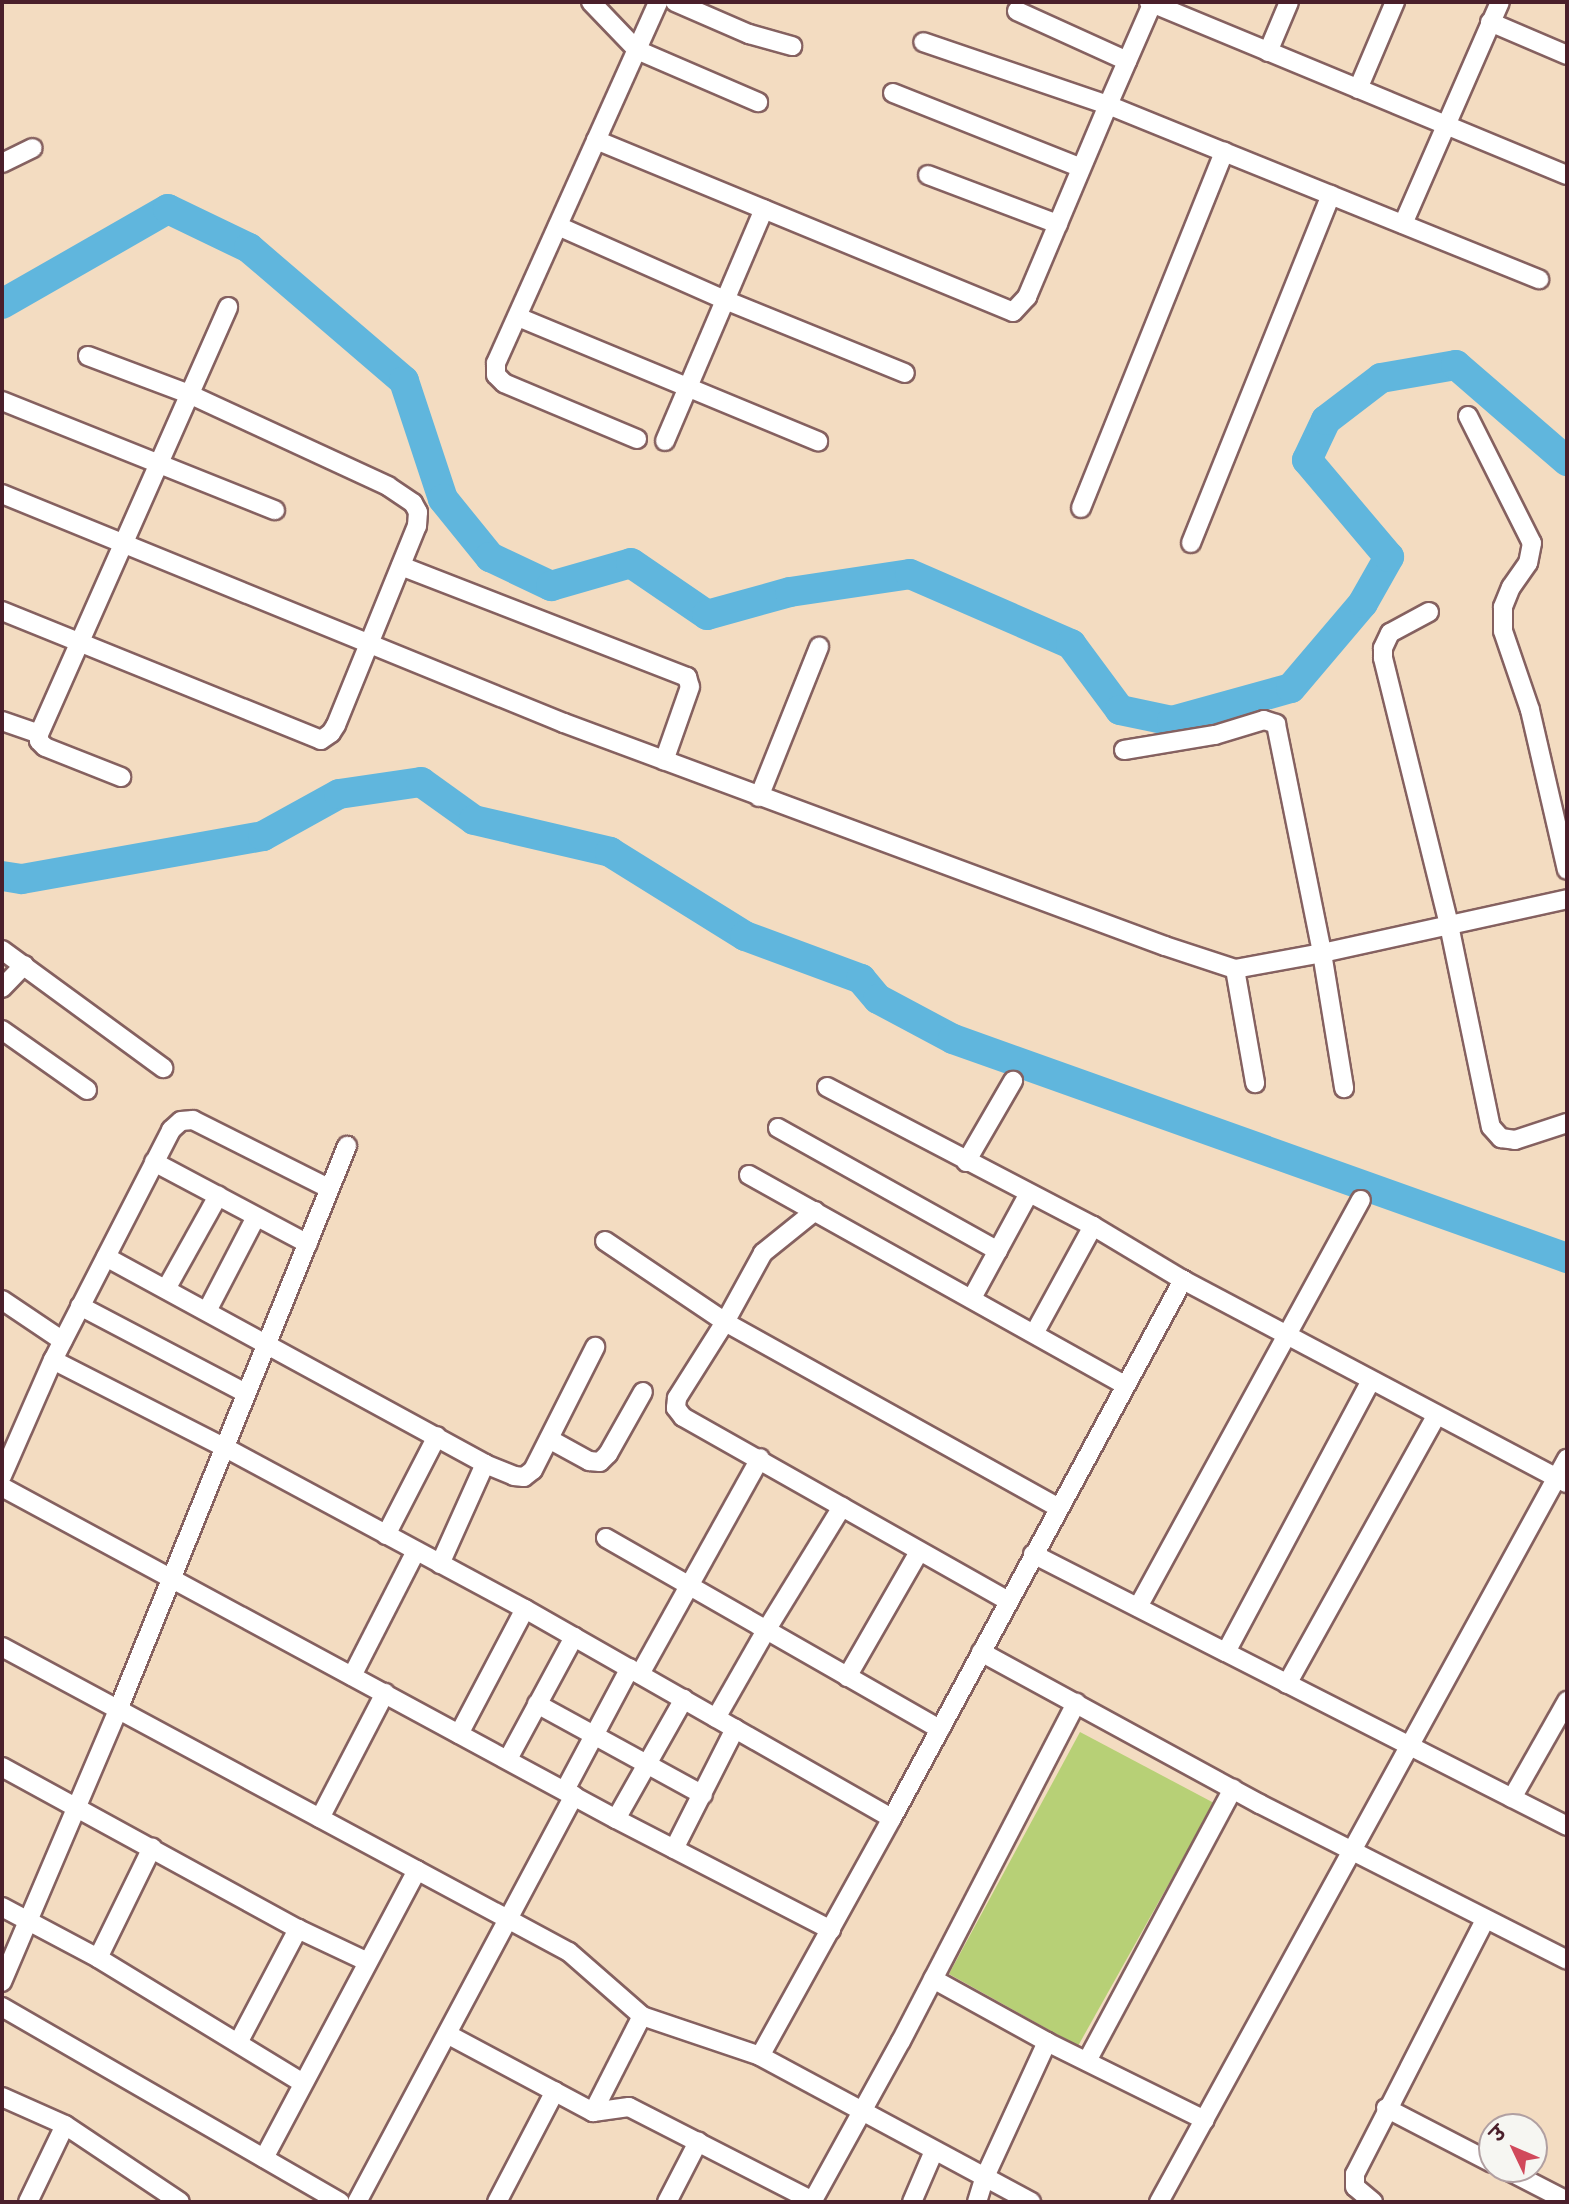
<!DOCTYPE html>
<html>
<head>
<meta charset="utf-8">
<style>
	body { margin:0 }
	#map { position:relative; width:1569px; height:2204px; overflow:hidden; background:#f3dcc1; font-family:"Architects Daughter","Playpen Sans Deva",sans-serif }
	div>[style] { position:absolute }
	.green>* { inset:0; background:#b7d076 }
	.river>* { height:30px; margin:-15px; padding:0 15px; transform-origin:15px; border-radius:15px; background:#60b6dd }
	.roads { filter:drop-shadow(2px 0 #856160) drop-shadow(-2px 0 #856160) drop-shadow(0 2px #856160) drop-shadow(0 -2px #856160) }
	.minor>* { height:18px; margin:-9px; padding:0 9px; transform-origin:9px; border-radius:9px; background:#fff }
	span { translate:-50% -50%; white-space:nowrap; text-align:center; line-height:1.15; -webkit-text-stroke:5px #f6f6f2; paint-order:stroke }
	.frame { position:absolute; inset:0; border:4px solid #4a1f2b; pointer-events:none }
	.north { position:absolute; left:1478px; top:2113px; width:70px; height:70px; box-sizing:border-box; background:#f6f6f2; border:2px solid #b1a0a2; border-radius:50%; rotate:314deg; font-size:19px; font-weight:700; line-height:28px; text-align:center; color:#4a1f2b }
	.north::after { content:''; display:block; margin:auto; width:24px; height:32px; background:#d1495b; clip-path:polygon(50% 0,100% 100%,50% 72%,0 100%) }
</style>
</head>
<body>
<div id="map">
	<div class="green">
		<div style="clip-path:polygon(1080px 1732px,1214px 1803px,1078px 2046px,949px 1974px)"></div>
	</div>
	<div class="river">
		<div style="left:2px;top:304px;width:191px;rotate:-29.8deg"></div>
		<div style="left:168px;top:209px;width:90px;rotate:25.7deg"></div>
		<div style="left:249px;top:248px;width:204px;rotate:40.6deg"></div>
		<div style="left:404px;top:381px;width:124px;rotate:71.7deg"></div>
		<div style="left:443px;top:499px;width:75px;rotate:51deg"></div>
		<div style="left:490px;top:557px;width:68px;rotate:25.4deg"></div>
		<div style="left:551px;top:586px;width:83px;rotate:-16deg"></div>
		<div style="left:631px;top:563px;width:92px;rotate:34.4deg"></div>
		<div style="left:707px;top:615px;width:86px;rotate:-15.5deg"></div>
		<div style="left:790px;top:592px;width:121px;rotate:-8.5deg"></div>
		<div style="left:910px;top:574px;width:176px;rotate:23.5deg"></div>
		<div style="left:1071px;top:644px;width:82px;rotate:53.4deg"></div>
		<div style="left:1120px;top:710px;width:53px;rotate:11.9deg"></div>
		<div style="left:1172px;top:721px;width:123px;rotate:-15.5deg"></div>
		<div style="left:1291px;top:688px;width:111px;rotate:-49.7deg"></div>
		<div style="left:1363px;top:603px;width:53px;rotate:-60.5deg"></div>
		<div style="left:1389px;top:557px;width:127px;rotate:-130.2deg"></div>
		<div style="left:1307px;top:460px;width:44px;rotate:-64.6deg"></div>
		<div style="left:1326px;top:420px;width:69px;rotate:-37.4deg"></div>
		<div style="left:1381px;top:378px;width:76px;rotate:-9.8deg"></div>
		<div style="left:1456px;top:365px;width:147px;rotate:40.9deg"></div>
		<div style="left:2px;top:876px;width:20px;rotate:9deg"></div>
		<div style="left:22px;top:879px;width:245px;rotate:-10.1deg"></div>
		<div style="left:263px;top:836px;width:87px;rotate:-28.9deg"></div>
		<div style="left:339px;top:794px;width:83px;rotate:-8.3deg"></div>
		<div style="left:421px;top:782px;width:65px;rotate:35.6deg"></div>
		<div style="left:474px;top:820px;width:140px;rotate:13.2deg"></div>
		<div style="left:610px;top:852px;width:159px;rotate:31.9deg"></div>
		<div style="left:745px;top:936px;width:124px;rotate:20.3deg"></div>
		<div style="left:861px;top:979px;width:26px;rotate:50deg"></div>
		<div style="left:878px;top:999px;width:85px;rotate:28.1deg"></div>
		<div style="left:953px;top:1039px;width:652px;rotate:19.63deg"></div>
	</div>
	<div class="roads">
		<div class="minor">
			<div style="left:591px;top:2px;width:66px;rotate:46.2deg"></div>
			<div style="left:637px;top:50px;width:132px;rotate:23.3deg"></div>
			<div style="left:675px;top:2px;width:81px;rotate:23.4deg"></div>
			<div style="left:749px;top:34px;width:45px;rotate:15.6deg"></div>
			<div style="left:1149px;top:2px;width:452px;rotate:22.5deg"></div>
			<div style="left:1153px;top:2px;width:112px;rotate:113.6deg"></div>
			<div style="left:1108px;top:105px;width:125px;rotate:22.1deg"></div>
			<div style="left:1017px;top:11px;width:121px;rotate:24.4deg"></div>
			<div style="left:1490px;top:22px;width:84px;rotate:23.2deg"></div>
			<div style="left:1268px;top:52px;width:54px;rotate:-67.2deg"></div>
			<div style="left:1358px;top:89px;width:95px;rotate:-67deg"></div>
			<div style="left:893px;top:93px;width:202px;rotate:21.7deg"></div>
			<div style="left:596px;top:140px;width:451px;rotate:22.4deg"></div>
			<div style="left:1013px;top:312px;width:21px;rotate:-47deg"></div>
			<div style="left:1027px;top:297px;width:208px;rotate:-67.1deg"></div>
			<div style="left:1108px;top:105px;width:195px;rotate:-161.2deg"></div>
			<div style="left:2px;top:163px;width:34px;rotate:-26deg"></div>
			<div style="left:928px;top:175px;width:139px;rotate:20.7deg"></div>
			<div style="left:1403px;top:224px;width:242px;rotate:-66.4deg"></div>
			<div style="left:558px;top:226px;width:183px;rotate:23.9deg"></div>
			<div style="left:725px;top:300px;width:194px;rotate:22.1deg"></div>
			<div style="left:518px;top:317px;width:325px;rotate:22.5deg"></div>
			<div style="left:2px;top:401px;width:294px;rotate:21.8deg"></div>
			<div style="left:1468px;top:416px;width:142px;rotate:63.3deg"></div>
			<div style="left:1532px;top:543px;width:20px;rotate:101deg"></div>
			<div style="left:1528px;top:563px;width:29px;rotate:125deg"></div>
			<div style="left:1511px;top:587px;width:22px;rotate:112deg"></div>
			<div style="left:1503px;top:607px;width:24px;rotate:90deg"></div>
			<div style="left:1503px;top:631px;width:83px;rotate:71.1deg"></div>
			<div style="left:1530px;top:710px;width:164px;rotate:77deg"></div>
			<div style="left:637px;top:439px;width:144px;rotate:-157.2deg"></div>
			<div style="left:504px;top:383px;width:11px;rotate:-135deg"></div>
			<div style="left:496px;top:375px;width:12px;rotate:-90deg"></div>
			<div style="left:496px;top:363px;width:396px;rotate:-65.8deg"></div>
			<div style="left:665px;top:441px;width:252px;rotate:-66.9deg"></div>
			<div style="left:2px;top:494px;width:607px;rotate:22.17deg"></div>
			<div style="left:564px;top:723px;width:641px;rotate:20.36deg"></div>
			<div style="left:1165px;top:946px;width:74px;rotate:18.2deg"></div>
			<div style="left:1235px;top:969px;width:88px;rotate:-10.4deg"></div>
			<div style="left:1322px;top:953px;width:251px;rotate:-12.4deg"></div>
			<div style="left:1081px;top:508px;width:384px;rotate:-68.1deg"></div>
			<div style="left:1224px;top:152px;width:340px;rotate:22deg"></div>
			<div style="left:1191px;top:543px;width:375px;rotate:-68.1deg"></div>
			<div style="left:401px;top:566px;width:307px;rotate:21.2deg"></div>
			<div style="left:687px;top:677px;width:10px;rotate:73deg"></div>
			<div style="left:690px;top:687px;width:78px;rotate:109.4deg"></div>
			<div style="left:2px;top:611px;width:344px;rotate:22deg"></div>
			<div style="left:321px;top:740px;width:12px;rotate:-35deg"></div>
			<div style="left:331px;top:733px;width:9px;rotate:-58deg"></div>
			<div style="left:336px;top:725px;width:215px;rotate:-67.9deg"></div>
			<div style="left:417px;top:526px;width:14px;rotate:-86deg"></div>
			<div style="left:418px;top:512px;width:10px;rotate:-119deg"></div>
			<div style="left:413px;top:503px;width:30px;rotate:-146deg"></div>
			<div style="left:388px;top:486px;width:219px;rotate:-155.2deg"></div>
			<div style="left:189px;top:394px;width:108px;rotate:-159.4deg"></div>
			<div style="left:1429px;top:612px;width:44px;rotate:151.7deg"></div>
			<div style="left:1390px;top:633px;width:17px;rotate:115deg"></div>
			<div style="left:1383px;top:648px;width:10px;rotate:90deg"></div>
			<div style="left:1383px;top:658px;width:275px;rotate:76.1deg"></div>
			<div style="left:1449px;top:925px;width:206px;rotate:78.3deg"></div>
			<div style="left:1491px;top:1127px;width:15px;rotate:48deg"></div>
			<div style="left:1501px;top:1138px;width:14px;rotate:8deg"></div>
			<div style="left:1515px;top:1140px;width:55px;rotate:-18.1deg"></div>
			<div style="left:2px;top:721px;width:39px;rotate:19deg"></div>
			<div style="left:39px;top:734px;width:467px;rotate:-66.1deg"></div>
			<div style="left:39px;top:734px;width:7px;rotate:90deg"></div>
			<div style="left:39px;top:741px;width:8px;rotate:45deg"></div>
			<div style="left:45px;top:747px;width:82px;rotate:21.5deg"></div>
			<div style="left:1124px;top:750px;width:92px;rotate:-9.4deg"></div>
			<div style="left:1215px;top:735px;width:51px;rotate:-17deg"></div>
			<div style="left:1264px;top:720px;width:13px;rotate:18deg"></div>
			<div style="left:1276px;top:724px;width:234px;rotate:78.6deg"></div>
			<div style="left:1322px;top:953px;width:137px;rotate:80.7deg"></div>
			<div style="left:759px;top:797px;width:162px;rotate:-68.2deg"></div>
			<div style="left:2px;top:950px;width:200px;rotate:36.2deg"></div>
			<div style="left:1235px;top:969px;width:116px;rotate:80deg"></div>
			<div style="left:2px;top:988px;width:32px;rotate:-46deg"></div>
			<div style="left:2px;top:1030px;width:104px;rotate:35.2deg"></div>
			<div style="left:827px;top:1087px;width:300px;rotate:27.6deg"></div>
			<div style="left:1093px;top:1226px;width:105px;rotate:31deg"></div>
			<div style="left:778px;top:1128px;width:252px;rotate:29.2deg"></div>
			<div style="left:154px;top:1162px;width:174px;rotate:28deg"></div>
			<div style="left:966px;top:1162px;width:94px;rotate:-59.9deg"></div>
			<div style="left:749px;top:1175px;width:431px;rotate:29.2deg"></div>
			<div style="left:815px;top:1211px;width:67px;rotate:141.1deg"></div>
			<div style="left:763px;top:1253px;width:79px;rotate:118.8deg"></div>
			<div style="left:725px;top:1322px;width:90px;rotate:122.3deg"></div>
			<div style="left:677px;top:1398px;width:10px;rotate:96deg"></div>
			<div style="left:676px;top:1408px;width:11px;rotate:52deg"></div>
			<div style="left:683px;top:1417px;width:373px;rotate:29.5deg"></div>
			<div style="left:605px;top:1241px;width:145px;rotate:34deg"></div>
			<div style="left:725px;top:1322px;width:382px;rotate:29.1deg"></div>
			<div style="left:106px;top:1257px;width:432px;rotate:28.6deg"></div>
			<div style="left:485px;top:1464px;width:31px;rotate:22deg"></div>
			<div style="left:514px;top:1476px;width:10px;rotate:6deg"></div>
			<div style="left:524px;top:1477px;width:11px;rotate:-38deg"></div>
			<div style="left:533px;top:1470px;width:138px;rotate:-63.2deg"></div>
			<div style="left:166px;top:1289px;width:107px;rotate:-60.8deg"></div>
			<div style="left:972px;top:1298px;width:119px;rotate:-61.5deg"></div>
			<div style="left:2px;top:1300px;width:73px;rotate:33.9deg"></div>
			<div style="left:80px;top:1306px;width:187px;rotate:27.7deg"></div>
			<div style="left:207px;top:1311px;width:106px;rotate:-62.5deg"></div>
			<div style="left:1035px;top:1332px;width:121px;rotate:-61.3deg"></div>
			<div style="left:53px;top:1360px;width:192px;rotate:27deg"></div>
			<div style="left:224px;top:1447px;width:342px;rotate:28.3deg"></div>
			<div style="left:525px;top:1609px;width:422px;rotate:29.7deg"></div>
			<div style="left:892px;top:1818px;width:272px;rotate:119deg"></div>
			<div style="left:549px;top:1439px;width:46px;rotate:28.8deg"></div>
			<div style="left:589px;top:1461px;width:11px;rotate:5deg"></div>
			<div style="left:600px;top:1462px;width:11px;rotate:-45deg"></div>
			<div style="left:608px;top:1454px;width:71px;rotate:-60.6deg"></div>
			<div style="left:2px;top:1476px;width:127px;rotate:-66.3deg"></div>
			<div style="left:53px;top:1360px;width:259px;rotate:-62.8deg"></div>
			<div style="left:171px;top:1130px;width:13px;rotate:-42deg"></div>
			<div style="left:181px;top:1121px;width:12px;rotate:-5deg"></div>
			<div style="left:193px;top:1120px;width:151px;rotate:26.7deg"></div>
			<div style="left:2px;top:1487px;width:698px;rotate:28.4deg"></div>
			<div style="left:616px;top:1819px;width:242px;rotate:27.3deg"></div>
			<div style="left:386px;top:1535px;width:111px;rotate:-62.7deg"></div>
			<div style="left:606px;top:1538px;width:385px;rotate:29.8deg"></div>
			<div style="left:1033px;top:1554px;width:599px;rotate:26.99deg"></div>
			<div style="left:440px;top:1564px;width:110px;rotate:-65.8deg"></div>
			<div style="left:1138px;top:1607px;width:464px;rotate:-61.3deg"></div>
			<div style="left:2px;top:1647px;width:644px;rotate:28.28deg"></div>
			<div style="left:569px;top:1952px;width:97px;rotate:41.2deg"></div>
			<div style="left:642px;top:2016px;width:125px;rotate:18.7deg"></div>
			<div style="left:760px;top:2056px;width:308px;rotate:28.3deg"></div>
			<div style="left:981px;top:1652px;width:318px;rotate:28.6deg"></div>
			<div style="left:1260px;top:1804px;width:344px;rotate:26.9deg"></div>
			<div style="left:1226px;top:1652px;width:307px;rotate:-61.9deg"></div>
			<div style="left:640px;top:1674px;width:247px;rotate:-60.9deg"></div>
			<div style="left:352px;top:1676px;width:140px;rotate:-62.9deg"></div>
			<div style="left:847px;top:1677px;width:144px;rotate:-60.1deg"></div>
			<div style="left:1287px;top:1684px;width:307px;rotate:-60.9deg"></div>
			<div style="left:537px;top:1704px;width:189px;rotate:28.7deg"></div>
			<div style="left:716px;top:1718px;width:99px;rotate:-60.3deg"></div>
			<div style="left:765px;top:1632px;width:147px;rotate:-58.4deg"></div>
			<div style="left:459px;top:1734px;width:141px;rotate:-62.2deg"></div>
			<div style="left:508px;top:1759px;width:139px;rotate:-61.6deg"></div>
			<div style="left:2px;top:1767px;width:337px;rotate:28.7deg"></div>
			<div style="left:298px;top:1929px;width:77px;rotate:25.2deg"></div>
			<div style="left:565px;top:1790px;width:138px;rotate:-62deg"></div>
			<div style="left:1512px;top:1798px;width:112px;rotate:-60.4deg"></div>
			<div style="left:320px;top:1818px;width:141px;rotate:-62.5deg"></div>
			<div style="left:892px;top:1818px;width:612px;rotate:-61.59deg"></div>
			<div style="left:1183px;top:1280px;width:434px;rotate:27.9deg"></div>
			<div style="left:616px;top:1819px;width:138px;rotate:-60.5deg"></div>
			<div style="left:674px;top:1849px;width:135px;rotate:-63.1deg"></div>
			<div style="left:2px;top:1907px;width:109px;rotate:28deg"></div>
			<div style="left:98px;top:1958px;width:240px;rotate:31.4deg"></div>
			<div style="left:98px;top:1958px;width:123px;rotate:-63.9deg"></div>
			<div style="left:933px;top:1979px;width:130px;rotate:28.9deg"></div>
			<div style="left:2px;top:1982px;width:296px;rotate:-66.9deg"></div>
			<div style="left:118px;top:1710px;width:609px;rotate:-67.9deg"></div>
			<div style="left:2px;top:2007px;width:390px;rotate:30deg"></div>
			<div style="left:447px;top:2034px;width:166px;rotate:28.1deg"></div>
			<div style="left:593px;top:2112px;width:108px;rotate:-63deg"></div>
			<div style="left:239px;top:2041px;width:127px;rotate:-62.2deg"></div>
			<div style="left:1087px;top:2061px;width:309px;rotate:-61.8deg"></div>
			<div style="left:2px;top:2097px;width:69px;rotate:24deg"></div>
			<div style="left:65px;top:2125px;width:138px;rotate:33.8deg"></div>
			<div style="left:1386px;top:2108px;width:119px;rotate:27.4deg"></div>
			<div style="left:593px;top:2112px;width:36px;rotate:-8deg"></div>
			<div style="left:629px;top:2107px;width:207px;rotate:27.1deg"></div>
			<div style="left:264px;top:2158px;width:326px;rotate:-62deg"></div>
			<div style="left:1505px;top:2169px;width:70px;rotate:27.3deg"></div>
			<div style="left:28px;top:2202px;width:85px;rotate:-64.3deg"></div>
			<div style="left:357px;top:2202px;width:461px;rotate:-61.9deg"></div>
			<div style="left:497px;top:2202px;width:125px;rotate:-62.4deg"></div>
			<div style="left:667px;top:2202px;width:68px;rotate:-62.7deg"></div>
			<div style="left:812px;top:2202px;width:184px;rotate:-61.1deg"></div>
			<div style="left:901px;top:2041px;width:381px;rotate:-62.6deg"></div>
			<div style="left:912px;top:2202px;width:56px;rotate:-66.7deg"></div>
			<div style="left:977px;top:2202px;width:24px;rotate:-73deg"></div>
			<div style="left:984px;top:2179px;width:151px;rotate:-65.3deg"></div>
			<div style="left:1047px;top:2042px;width:176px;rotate:26.3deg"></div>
			<div style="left:1159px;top:2202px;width:848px;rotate:-61.23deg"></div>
			<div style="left:1373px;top:2202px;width:23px;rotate:-140deg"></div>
			<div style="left:1355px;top:2187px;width:13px;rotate:-90deg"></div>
			<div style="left:1355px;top:2174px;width:285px;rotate:-62.9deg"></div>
		</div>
	</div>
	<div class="frame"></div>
	<div class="north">उ</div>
</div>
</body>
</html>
